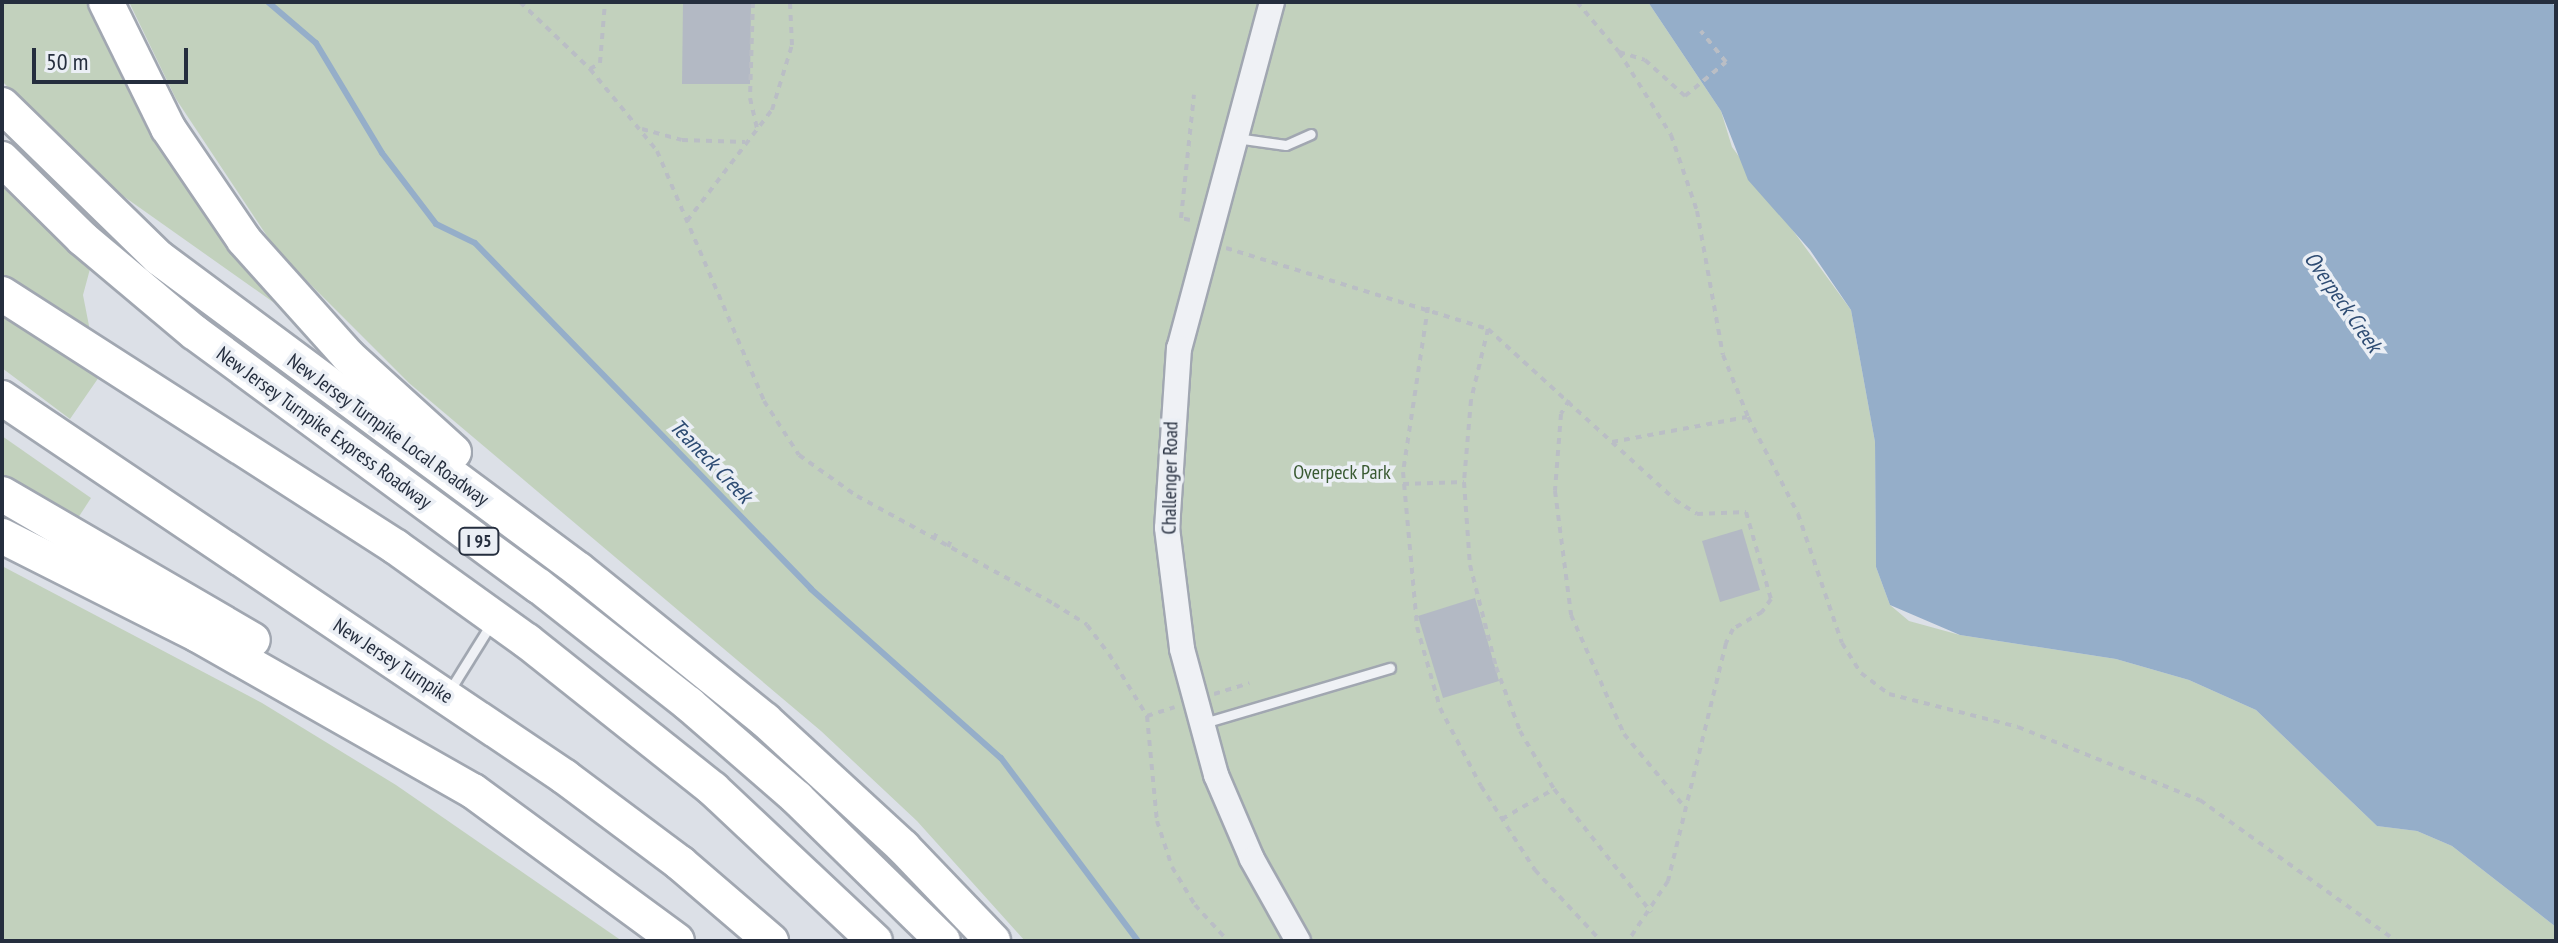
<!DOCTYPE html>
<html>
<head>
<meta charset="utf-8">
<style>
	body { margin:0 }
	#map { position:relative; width:2558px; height:943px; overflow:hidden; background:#dce0e7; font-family:"PT Sans Narrow",sans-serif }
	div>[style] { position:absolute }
	.green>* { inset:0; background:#c2d1bd }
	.water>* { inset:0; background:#95aec9 }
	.stream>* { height:6px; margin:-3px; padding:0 3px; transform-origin:3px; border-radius:3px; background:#95aec9 }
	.building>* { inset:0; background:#b3b9c4 }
	.path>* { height:4px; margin-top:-2px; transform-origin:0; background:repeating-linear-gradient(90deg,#babec5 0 6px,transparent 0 12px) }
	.roads { filter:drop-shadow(2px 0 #a1a7b1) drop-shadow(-2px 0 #a1a7b1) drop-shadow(0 2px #a1a7b1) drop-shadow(0 -2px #a1a7b1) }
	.service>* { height:9px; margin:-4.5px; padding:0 4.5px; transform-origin:4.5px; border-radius:4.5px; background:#eff1f5 }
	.tertiary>* { height:24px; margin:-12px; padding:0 12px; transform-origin:12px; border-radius:12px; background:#eff1f5 }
	.motorway>* { height:34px; margin:-17px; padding:0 17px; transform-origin:17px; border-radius:17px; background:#fff }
	span { translate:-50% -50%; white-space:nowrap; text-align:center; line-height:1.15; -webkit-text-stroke:7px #ebeff5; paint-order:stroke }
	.shield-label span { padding:2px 6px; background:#ebeff5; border:2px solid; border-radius:6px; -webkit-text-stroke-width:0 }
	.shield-label { font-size:18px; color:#252e3e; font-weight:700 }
	.street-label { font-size:20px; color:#252e3e }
	.park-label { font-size:20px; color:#395a32 }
	.water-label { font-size:22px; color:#2e4c73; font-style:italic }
	.frame { position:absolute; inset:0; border:4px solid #252e3e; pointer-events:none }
	.scale { position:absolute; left:32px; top:48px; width:156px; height:36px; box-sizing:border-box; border:4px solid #252e3e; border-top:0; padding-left:10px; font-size:24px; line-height:28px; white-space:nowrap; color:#252e3e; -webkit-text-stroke:6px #ebeff5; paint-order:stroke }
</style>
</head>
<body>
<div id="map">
	<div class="green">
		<div style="clip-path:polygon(2px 2px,90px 2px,136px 104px,297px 319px,92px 174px,2px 81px)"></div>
		<div style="clip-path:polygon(129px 2px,1648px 2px,1721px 111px,1732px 147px,1851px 310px,1875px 442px,1876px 567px,1890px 605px,1909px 621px,1960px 635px,2116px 659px,2189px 680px,2256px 710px,2377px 826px,2417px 831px,2452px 846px,2556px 927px,2556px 941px,1025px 941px,917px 821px,821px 731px,409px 383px,277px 251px,176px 99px)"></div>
		<div style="clip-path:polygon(2px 184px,90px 269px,83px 295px,99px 377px,70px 419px,2px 368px)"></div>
		<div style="clip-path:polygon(2px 436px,91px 498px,78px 518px,2px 477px)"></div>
		<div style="clip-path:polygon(2px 566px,262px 703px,396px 785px,622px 941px,2px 941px)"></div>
	</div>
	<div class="water">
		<div style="clip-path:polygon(1648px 2px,2551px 2px,2556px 7px,2556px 927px,2452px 846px,2417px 831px,2377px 826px,2256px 710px,2189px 680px,2116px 659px,1960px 635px,1890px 605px,1876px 567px,1875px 442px,1851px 310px,1810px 250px,1748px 180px,1721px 111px)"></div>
	</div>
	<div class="stream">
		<div style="left:268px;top:2px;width:63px;rotate:40.5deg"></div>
		<div style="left:316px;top:43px;width:128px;rotate:59deg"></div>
		<div style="left:382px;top:153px;width:89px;rotate:52.7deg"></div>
		<div style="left:436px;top:224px;width:43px;rotate:26deg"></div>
		<div style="left:475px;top:243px;width:482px;rotate:45.8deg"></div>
		<div style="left:811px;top:589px;width:254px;rotate:41.7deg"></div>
		<div style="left:1001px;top:758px;width:229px;rotate:53.2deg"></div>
	</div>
	<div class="building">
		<div style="clip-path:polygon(695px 2px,751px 4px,750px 84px,682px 84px,683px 4px)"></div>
		<div style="clip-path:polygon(1742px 529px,1760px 590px,1720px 602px,1702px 541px)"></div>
		<div style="clip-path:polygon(1475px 598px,1499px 681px,1443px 698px,1418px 616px)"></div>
	</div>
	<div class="path">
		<div style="left:520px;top:2px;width:97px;rotate:43.7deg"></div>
		<div style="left:590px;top:69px;width:106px;rotate:50.7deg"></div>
		<div style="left:657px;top:151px;width:272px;rotate:66.8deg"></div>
		<div style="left:764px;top:401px;width:64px;rotate:57.1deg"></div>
		<div style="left:799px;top:455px;width:71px;rotate:35.3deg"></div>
		<div style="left:857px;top:496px;width:225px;rotate:28.7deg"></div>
		<div style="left:1054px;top:604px;width:39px;rotate:32deg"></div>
		<div style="left:1087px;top:625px;width:36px;rotate:53deg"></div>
		<div style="left:1109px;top:654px;width:73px;rotate:58.5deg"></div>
		<div style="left:1147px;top:716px;width:105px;rotate:84.6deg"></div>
		<div style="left:1157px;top:821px;width:48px;rotate:71.9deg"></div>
		<div style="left:1172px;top:867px;width:44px;rotate:58.8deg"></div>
		<div style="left:1195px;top:905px;width:49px;rotate:47.5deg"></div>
		<div style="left:753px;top:2px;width:96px;rotate:91.8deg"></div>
		<div style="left:750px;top:98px;width:32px;rotate:77deg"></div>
		<div style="left:1577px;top:2px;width:65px;rotate:50deg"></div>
		<div style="left:1619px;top:52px;width:98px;rotate:57.9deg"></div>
		<div style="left:1671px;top:135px;width:80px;rotate:71.1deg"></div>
		<div style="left:1697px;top:211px;width:146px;rotate:79.8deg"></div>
		<div style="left:1723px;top:355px;width:67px;rotate:68deg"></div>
		<div style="left:1748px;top:417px;width:109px;rotate:62.7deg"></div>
		<div style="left:1798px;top:514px;width:136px;rotate:71.2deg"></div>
		<div style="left:1842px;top:643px;width:36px;rotate:58deg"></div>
		<div style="left:1861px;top:673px;width:35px;rotate:37deg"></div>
		<div style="left:1889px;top:694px;width:133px;rotate:14.3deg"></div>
		<div style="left:2018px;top:727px;width:196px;rotate:21.9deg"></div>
		<div style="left:2200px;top:800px;width:241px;rotate:35.7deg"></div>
		<div style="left:1619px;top:52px;width:27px;rotate:17deg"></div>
		<div style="left:1645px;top:60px;width:54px;rotate:42deg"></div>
		<div style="left:1685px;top:96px;width:53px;rotate:-39.7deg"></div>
		<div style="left:1726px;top:62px;width:40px;rotate:-129deg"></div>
		<div style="left:590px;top:69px;width:12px;rotate:-31deg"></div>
		<div style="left:600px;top:63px;width:61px;rotate:-85.3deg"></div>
		<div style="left:642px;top:129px;width:41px;rotate:15.4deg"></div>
		<div style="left:682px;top:140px;width:63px;rotate:1.8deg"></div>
		<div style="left:1190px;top:220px;width:9px;rotate:-167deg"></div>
		<div style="left:1181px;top:218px;width:124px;rotate:-84deg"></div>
		<div style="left:687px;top:221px;width:140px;rotate:-52.6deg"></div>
		<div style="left:772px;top:110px;width:68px;rotate:-72.9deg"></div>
		<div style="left:792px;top:45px;width:43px;rotate:-92.7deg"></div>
		<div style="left:1226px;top:248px;width:274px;rotate:17.2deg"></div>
		<div style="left:1488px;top:329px;width:253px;rotate:42.4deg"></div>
		<div style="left:1675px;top:500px;width:26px;rotate:32deg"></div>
		<div style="left:1697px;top:514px;width:49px;rotate:-2.3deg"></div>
		<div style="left:1746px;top:512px;width:91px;rotate:74deg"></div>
		<div style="left:1771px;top:599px;width:16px;rotate:125deg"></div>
		<div style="left:1762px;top:612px;width:34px;rotate:150deg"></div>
		<div style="left:1733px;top:629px;width:16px;rotate:117deg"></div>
		<div style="left:1726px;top:643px;width:245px;rotate:103.7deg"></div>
		<div style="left:1668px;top:881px;width:72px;rotate:123.7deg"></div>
		<div style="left:1428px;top:307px;width:167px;rotate:98.6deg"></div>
		<div style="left:1403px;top:472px;width:156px;rotate:84.8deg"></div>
		<div style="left:1417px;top:627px;width:84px;rotate:74.1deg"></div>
		<div style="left:1440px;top:708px;width:88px;rotate:62.3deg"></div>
		<div style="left:1481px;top:786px;width:100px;rotate:57.3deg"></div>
		<div style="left:1535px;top:870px;width:97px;rotate:47.1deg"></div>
		<div style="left:1488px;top:329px;width:73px;rotate:103.5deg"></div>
		<div style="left:1471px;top:400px;width:82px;rotate:94.9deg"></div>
		<div style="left:1464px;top:482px;width:83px;rotate:85.9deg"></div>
		<div style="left:1470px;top:565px;width:105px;rotate:75.7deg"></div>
		<div style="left:1496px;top:667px;width:68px;rotate:69.4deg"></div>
		<div style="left:1520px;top:731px;width:67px;rotate:59.6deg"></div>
		<div style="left:1554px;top:789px;width:157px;rotate:51.7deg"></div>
		<div style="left:1569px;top:400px;width:16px;rotate:120deg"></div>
		<div style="left:1561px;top:414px;width:77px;rotate:94.5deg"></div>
		<div style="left:1555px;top:491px;width:125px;rotate:82.6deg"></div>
		<div style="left:1571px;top:615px;width:130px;rotate:66deg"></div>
		<div style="left:1624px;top:734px;width:92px;rotate:50.3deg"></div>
		<div style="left:1612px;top:442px;width:137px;rotate:-10.5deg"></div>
		<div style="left:1403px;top:484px;width:61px;rotate:-1.9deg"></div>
		<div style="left:934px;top:539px;width:11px;rotate:-68deg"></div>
		<div style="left:948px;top:547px;width:11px;rotate:-68deg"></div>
		<div style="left:1214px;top:694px;width:37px;rotate:-17deg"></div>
		<div style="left:1147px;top:716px;width:29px;rotate:-18deg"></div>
		<div style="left:1502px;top:819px;width:60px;rotate:-30deg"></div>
	</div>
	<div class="roads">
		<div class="service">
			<div style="left:1236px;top:138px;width:50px;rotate:8deg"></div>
			<div style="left:1286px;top:145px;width:27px;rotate:-24deg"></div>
			<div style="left:448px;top:693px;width:81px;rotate:-58.1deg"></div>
			<div style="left:1204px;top:723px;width:194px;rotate:-16.5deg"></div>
		</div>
		<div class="tertiary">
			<div style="left:1272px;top:2px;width:358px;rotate:105deg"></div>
			<div style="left:1179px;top:348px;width:180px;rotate:93.8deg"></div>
			<div style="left:1167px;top:528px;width:122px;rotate:82.9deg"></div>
			<div style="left:1182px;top:649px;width:131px;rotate:74.9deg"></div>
			<div style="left:1216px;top:775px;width:91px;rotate:66.8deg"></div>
			<div style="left:1252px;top:859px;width:94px;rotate:60.7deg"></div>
		</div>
		<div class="motorway">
			<div style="left:106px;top:2px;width:140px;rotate:63.8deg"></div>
			<div style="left:168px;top:128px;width:135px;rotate:55.8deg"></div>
			<div style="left:244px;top:240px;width:156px;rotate:48.1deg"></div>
			<div style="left:348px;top:356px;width:143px;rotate:42.2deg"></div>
			<div style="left:2px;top:105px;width:219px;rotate:44.3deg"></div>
			<div style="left:159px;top:258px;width:523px;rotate:36.61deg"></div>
			<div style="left:579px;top:570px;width:239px;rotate:38.9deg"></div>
			<div style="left:765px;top:720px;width:188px;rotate:42.6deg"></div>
			<div style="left:903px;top:847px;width:130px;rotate:46.2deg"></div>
			<div style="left:2px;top:159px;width:114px;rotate:44.6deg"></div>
			<div style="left:83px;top:239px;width:145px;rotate:40deg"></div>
			<div style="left:194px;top:332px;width:428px;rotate:36.4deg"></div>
			<div style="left:539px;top:586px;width:191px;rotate:38.2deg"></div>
			<div style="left:689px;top:704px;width:143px;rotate:41deg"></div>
			<div style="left:797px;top:798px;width:204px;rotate:44.4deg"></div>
			<div style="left:2px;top:294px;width:468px;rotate:32.7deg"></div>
			<div style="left:396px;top:547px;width:161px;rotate:35.7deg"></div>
			<div style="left:527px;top:641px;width:238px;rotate:38.5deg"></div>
			<div style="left:713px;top:789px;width:222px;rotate:43.2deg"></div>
			<div style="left:2px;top:398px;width:679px;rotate:33.95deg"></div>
			<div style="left:565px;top:777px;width:144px;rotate:36.8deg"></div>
			<div style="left:680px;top:863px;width:120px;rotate:40.6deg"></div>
			<div style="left:2px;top:494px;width:290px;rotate:30.2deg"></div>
			<div style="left:2px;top:536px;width:220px;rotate:26.8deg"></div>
			<div style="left:198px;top:635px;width:316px;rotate:29.6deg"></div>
			<div style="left:473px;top:791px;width:253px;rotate:36.3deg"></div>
		</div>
	</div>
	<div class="shield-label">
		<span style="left:479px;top:541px">I 95</span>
	</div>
	<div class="street-label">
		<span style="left:324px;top:428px;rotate:36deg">New Jersey Turnpike Express Roadway</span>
		<span style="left:388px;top:430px;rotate:36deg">New Jersey Turnpike Local Roadway</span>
		<span style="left:1170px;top:478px;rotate:-89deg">Challenger Road</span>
		<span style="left:393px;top:661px;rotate:33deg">New Jersey Turnpike</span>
	</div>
	<div class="park-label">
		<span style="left:1342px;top:472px">Overpeck Park</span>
	</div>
	<div class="water-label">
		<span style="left:2343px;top:302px;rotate:55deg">Overpeck Creek</span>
		<span style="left:711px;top:461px;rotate:46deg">Teaneck Creek</span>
	</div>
	<div class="frame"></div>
	<div class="scale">50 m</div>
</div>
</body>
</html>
